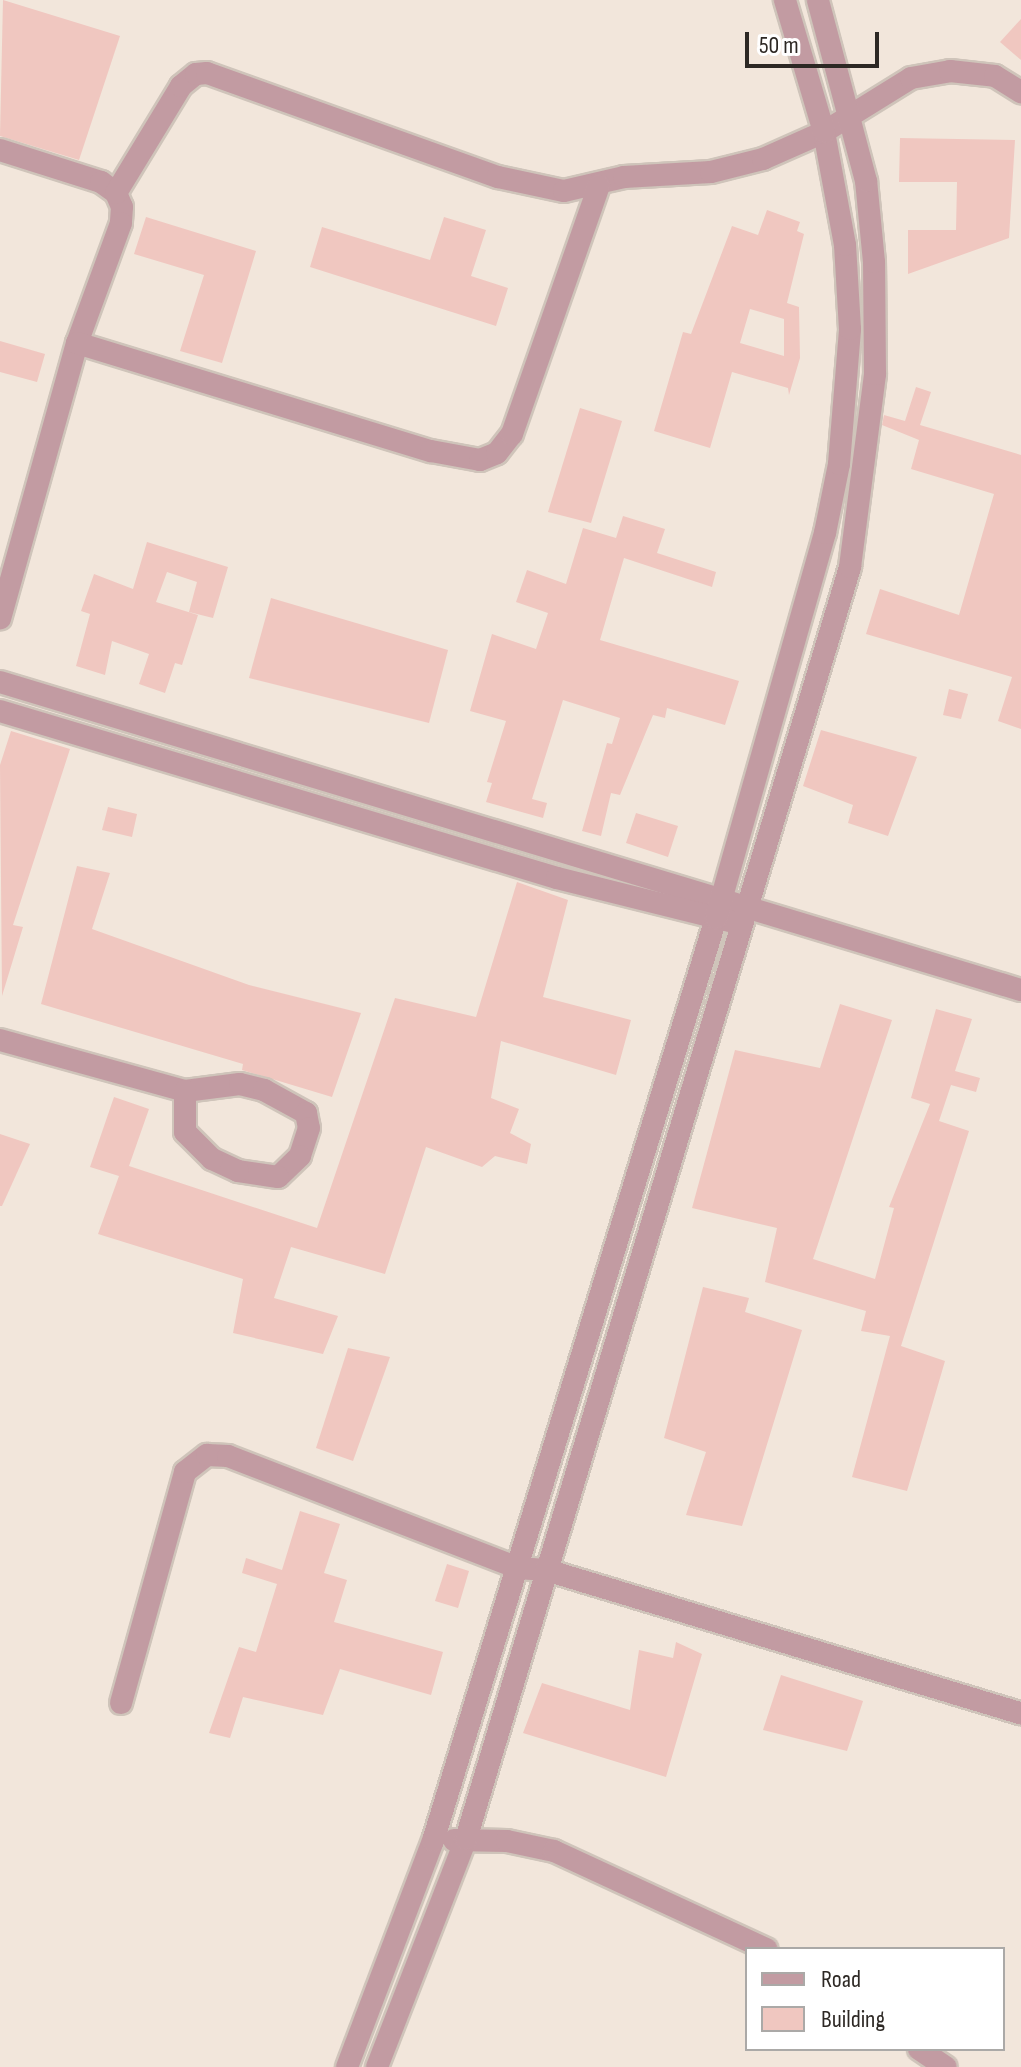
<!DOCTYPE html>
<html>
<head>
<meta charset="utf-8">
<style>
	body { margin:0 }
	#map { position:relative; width:1021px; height:2067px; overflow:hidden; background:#f2e6db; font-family:"Sofia Sans Condensed",sans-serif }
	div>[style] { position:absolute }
	.building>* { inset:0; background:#f0c7c0 }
	.roads { filter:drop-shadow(2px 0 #cfc4ba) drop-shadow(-2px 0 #cfc4ba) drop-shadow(0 2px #cfc4ba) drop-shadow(0 -2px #cfc4ba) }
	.minor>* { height:22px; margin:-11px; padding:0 11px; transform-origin:11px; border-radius:11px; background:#c29ba2 }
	span { translate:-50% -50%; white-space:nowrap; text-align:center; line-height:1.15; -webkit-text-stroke:6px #fff; paint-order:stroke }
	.legend { position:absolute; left:745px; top:1947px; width:260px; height:104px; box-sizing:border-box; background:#fff; border:2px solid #aba9a7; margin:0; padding:10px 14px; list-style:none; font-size:24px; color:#2d2824 }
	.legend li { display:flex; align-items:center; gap:16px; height:40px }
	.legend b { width:40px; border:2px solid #aba9a7 }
	.scale { position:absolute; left:745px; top:32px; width:134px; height:36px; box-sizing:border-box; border:4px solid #2d2824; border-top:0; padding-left:10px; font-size:24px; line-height:28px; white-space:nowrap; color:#2d2824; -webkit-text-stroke:6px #fff; paint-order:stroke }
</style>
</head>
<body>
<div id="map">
	<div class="building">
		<div style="clip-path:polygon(3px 0,120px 36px,79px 160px,0 136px)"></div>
		<div style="clip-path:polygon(1021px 19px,1021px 60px,1000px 42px)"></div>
		<div style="clip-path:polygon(900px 138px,1015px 140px,1009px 238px,908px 274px,908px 230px,956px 230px,957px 182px,899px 182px)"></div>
		<div style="clip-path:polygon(evenodd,767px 210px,800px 222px,797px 231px,804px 234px,787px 303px,799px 307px,800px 358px,789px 395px,788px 388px,732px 372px,710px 448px,654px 431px,683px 332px,691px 334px,732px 226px,758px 235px,767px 210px,750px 309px,784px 319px,784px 356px,740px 343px,750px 309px)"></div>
		<div style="clip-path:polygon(146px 217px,256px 251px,222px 363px,180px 351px,204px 275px,134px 254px)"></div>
		<div style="clip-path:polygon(444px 217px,486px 230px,471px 276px,508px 288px,496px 326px,310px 267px,322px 227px,430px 260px)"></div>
		<div style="clip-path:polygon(0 341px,45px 354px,37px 382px,0 372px)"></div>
		<div style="clip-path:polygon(916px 387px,931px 392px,920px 425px,1021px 455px,1021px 729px,998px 721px,1012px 677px,866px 634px,880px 589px,959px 615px,994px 494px,911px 469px,919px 440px,882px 425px,884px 415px,905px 421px)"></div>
		<div style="clip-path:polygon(580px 408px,622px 421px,591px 523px,548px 512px)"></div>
		<div style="clip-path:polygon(623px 516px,665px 529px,657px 553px,716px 572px,712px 587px,624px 558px,600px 640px,739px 681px,725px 725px,667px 708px,665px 718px,653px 715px,620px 795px,611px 793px,601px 836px,582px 831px,607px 743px,612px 744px,620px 718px,563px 700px,532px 799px,547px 803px,543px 818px,486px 802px,492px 783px,487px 782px,506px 721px,470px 711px,492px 634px,536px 649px,548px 613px,516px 602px,527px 570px,566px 584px,583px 528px,616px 538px)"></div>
		<div style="clip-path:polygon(147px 542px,228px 567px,213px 618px,189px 612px,197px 582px,167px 572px,156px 602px,198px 615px,182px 665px,175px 663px,165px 693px,139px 684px,149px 654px,112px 641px,105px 675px,76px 666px,90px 614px,81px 611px,94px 574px,133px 589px)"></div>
		<div style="clip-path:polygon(271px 598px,448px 650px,429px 723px,249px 678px)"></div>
		<div style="clip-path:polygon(949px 689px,968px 694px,961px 719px,943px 715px)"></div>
		<div style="clip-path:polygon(821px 730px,917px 757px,888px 836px,848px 823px,853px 805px,803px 786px)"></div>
		<div style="clip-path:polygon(11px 731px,70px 749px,13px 925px,23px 927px,2px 996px,0 765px)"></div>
		<div style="clip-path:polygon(108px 807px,137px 814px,132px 837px,102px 830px)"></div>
		<div style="clip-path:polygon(636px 813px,678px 826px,668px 857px,626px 843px)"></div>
		<div style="clip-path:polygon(77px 866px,110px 873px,92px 929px,249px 985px,361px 1013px,332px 1097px,242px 1070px,243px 1064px,41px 1004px)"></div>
		<div style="clip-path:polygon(517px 882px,568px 900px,543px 997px,631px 1020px,616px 1075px,501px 1041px,491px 1098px,519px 1109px,510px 1133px,531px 1144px,527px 1164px,495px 1156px,482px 1167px,426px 1147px,385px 1274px,291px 1247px,274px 1298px,338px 1316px,323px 1354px,233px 1333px,243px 1279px,98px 1234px,119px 1176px,90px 1167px,114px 1097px,149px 1109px,129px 1166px,317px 1228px,395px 998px,476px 1017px)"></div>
		<div style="clip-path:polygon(840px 1004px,892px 1020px,813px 1259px,875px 1279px,894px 1208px,889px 1207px,930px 1104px,911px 1098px,936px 1009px,972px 1019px,955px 1071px,980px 1078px,976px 1092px,951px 1085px,939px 1121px,969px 1131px,901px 1346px,945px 1361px,907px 1491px,852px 1477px,890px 1336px,861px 1331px,866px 1311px,765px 1282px,777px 1228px,692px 1208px,735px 1050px,820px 1068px)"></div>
		<div style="clip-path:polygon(0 1134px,30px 1144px,2px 1206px,0 1206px)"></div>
		<div style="clip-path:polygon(703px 1287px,749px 1298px,745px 1312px,802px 1330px,742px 1526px,686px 1515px,706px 1452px,664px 1438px)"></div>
		<div style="clip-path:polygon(348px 1348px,390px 1357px,353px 1461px,316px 1448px)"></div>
		<div style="clip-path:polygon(300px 1511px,340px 1524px,324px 1573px,347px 1580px,334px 1622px,443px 1652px,431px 1695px,340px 1669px,323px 1715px,243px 1697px,230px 1738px,209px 1733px,239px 1647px,256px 1652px,277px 1584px,242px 1573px,246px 1558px,282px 1570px)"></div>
		<div style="clip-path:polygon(447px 1564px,469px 1571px,458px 1608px,435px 1601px)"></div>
		<div style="clip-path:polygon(676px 1642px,702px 1654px,666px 1777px,523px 1733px,542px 1683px,630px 1710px,639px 1650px,673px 1658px)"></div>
		<div style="clip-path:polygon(781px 1675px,863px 1701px,847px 1751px,763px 1730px)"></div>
	</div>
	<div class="roads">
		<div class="minor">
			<div style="left:0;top:150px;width:106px;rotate:17.6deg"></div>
			<div style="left:101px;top:182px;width:19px;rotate:36deg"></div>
			<div style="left:116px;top:193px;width:15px;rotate:67deg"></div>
			<div style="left:122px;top:207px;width:16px;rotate:94deg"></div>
			<div style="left:121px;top:223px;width:128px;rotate:110.1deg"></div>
			<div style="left:77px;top:343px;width:286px;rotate:105.6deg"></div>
			<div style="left:116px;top:193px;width:125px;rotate:-58.7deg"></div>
			<div style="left:181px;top:86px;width:19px;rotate:-39deg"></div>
			<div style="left:196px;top:74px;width:11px;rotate:-5deg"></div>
			<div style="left:207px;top:73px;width:309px;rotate:19.7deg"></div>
			<div style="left:498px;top:177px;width:67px;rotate:12deg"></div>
			<div style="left:564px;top:191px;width:62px;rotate:-13.1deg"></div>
			<div style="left:624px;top:177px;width:87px;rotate:-3.3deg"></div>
			<div style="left:711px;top:172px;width:54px;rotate:-14deg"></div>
			<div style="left:763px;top:159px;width:67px;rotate:-23.9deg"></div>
			<div style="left:824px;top:132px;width:102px;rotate:-31.8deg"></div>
			<div style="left:911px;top:78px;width:40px;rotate:-10deg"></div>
			<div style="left:950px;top:71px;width:45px;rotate:6.3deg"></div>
			<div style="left:995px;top:76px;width:31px;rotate:32deg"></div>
			<div style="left:77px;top:343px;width:370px;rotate:17deg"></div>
			<div style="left:431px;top:451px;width:50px;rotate:10.4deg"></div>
			<div style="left:480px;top:460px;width:18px;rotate:-22deg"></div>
			<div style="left:497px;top:453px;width:24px;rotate:-52deg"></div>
			<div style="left:512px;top:434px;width:263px;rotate:-70.7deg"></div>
			<div style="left:0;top:682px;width:1066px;rotate:16.79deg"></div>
			<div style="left:0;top:711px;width:581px;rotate:16.69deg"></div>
			<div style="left:557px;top:878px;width:178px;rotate:14deg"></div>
			<div style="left:0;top:1040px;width:192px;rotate:15.4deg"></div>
			<div style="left:185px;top:1091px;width:55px;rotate:-7.3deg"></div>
			<div style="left:240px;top:1084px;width:25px;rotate:14deg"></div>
			<div style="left:264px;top:1090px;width:48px;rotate:28.7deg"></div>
			<div style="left:306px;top:1113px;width:15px;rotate:79deg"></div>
			<div style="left:309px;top:1128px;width:29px;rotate:108deg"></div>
			<div style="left:300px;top:1156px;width:30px;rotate:136deg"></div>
			<div style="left:278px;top:1177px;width:40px;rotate:-171.5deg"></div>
			<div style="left:238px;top:1171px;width:29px;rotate:-155deg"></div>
			<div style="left:212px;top:1159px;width:38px;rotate:-135deg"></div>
			<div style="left:185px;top:1132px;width:41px;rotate:-90deg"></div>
			<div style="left:121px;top:1703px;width:240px;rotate:-74.5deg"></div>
			<div style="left:185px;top:1472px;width:28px;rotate:-38deg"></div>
			<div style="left:207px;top:1455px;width:21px;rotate:3deg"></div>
			<div style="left:228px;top:1456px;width:311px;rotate:21.1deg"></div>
			<div style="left:518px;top:1568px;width:28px;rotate:4deg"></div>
			<div style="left:546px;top:1570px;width:496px;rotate:16.8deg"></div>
			<div style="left:454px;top:1840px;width:53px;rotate:1.1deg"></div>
			<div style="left:507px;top:1841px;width:48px;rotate:12deg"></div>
			<div style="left:554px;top:1851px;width:234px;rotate:24.8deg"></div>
			<div style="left:919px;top:2049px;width:32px;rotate:34deg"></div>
			<div style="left:347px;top:2067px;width:242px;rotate:-69.2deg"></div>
			<div style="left:433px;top:1841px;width:965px;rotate:-72.95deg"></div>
			<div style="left:716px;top:918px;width:400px;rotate:-74.2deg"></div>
			<div style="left:825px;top:533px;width:70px;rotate:-78.5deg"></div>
			<div style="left:839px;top:464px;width:135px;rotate:-85.3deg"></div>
			<div style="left:850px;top:329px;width:84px;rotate:-93.4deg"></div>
			<div style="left:845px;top:245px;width:115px;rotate:-100.5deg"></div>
			<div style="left:824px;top:132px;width:138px;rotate:-106.5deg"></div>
			<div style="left:377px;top:2067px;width:245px;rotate:-68.7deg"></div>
			<div style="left:466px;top:1839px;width:1329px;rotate:-73.2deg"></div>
			<div style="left:850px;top:567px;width:195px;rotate:-82.6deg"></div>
			<div style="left:875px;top:374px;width:112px;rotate:-90.5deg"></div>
			<div style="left:874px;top:262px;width:81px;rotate:-95.6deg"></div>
			<div style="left:866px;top:181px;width:187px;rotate:-104.9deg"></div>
		</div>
	</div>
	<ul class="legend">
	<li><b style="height:10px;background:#c29ba2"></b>Road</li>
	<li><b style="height:22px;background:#f0c7c0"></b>Building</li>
	</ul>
	<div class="scale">50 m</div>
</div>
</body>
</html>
